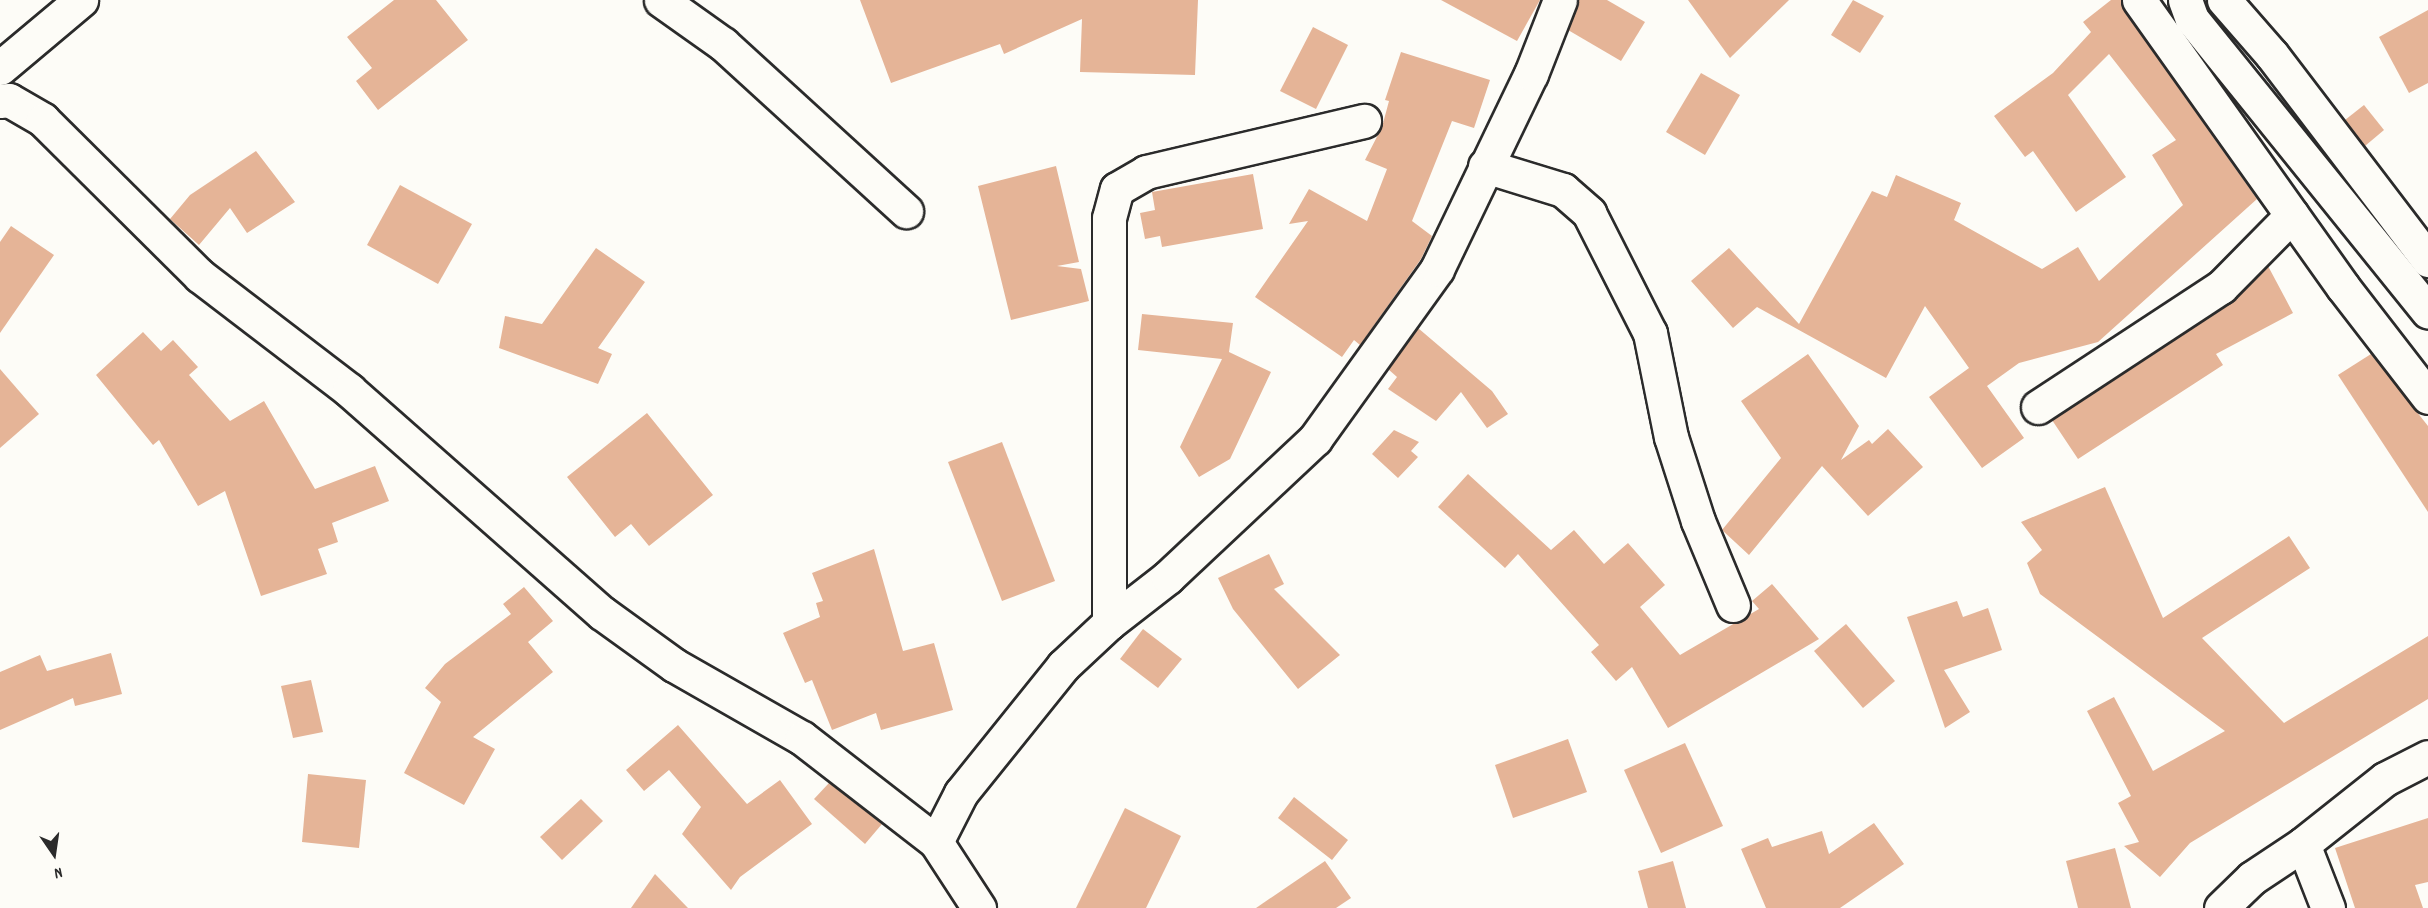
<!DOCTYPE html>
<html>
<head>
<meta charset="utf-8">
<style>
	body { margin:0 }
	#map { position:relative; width:2428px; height:908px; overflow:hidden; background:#fdfcf7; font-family:Dekko,sans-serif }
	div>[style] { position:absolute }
	.building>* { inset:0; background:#e5b497 }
	.roads { filter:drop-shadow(2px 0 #2b2b2b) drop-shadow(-2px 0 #2b2b2b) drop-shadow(0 2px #2b2b2b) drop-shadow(0 -2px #2b2b2b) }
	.minor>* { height:33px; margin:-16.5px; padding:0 16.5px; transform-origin:16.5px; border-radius:16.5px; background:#fdfcf7 }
	.major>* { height:33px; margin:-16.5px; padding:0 16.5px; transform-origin:16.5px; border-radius:16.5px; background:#fdfcf7 }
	span { translate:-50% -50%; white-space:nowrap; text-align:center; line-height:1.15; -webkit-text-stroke:4.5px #fdfcf7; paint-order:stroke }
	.north { position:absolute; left:24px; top:824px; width:60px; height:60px; -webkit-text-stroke:4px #fdfcf7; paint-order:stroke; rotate:167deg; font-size:16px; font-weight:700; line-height:24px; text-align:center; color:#2b2b2b }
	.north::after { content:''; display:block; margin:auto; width:21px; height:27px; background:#2b2b2b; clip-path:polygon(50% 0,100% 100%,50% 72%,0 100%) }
</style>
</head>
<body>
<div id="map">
	<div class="building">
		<div style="clip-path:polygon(394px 0,436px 0,468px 40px,378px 110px,356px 81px,372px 68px,347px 37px)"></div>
		<div style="clip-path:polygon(860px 0,1198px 0,1195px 75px,1080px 72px,1082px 19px,1004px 54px,1000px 44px,891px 83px)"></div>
		<div style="clip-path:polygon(1441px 0,1540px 0,1517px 41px)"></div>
		<div style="clip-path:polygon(1578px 0,1607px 0,1645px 22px,1621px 61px,1568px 30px)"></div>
		<div style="clip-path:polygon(1688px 0,1789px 0,1730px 58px)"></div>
		<div style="clip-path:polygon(1853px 0,1884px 16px,1860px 53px,1831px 35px)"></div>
		<div style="clip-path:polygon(2111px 0,2121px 0,2124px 11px,2257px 199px,2098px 342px,2019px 363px,1987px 386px,2024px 438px,1982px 468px,1929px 397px,1969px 368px,1925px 306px,1886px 378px,1757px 307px,1733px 328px,1691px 281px,1729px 248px,1799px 324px,1872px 191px,1887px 197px,1896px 175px,1961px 203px,1954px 220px,2042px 269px,2078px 247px,2099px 281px,2183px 205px,2152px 155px,2176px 140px,2109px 54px,2068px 95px,2126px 177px,2076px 212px,2033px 151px,2025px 157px,1994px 116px,2053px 73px,2091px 32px,2083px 22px)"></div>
		<div style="clip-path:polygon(2428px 10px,2428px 83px,2409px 93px,2379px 37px)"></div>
		<div style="clip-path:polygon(1313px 27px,1348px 45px,1316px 109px,1280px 91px)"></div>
		<div style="clip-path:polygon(1401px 52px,1490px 80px,1474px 128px,1452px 121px,1412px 221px,1432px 236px,1421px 259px,1360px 345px,1354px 340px,1342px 357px,1255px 297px,1308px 221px,1289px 224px,1309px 189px,1367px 221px,1387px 169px,1365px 160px,1382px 127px,1389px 101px,1385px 100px)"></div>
		<div style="clip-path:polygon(1701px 73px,1740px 95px,1705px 155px,1666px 132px)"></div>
		<div style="clip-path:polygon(2364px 105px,2384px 130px,2365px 146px,2345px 120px)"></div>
		<div style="clip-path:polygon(256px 151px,295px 202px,247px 233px,230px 208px,199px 245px,170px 219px,190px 195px)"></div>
		<div style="clip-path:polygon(1056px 166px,1079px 262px,1057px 266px,1081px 269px,1089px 301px,1011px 320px,978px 186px)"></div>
		<div style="clip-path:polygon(1253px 174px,1263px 229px,1162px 247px,1160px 236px,1145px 239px,1140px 213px,1155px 210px,1152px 192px)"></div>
		<div style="clip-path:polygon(400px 185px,472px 224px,438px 284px,367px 245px)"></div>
		<div style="clip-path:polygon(11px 226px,54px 255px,0 333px,0 242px)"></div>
		<div style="clip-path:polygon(596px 248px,645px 282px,598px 348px,612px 354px,598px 384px,499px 348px,505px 316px,542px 324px)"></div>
		<div style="clip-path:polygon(2268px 266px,2293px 313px,2216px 354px,2223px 365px,2078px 459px,2052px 420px,2231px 303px)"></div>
		<div style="clip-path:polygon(1142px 314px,1233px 323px,1229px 352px,1271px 372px,1230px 459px,1199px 477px,1180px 447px,1222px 359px,1138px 350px)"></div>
		<div style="clip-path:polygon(1418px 328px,1492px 391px,1508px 414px,1487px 428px,1461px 392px,1436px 421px,1388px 389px,1397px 377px,1388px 369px)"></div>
		<div style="clip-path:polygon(143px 332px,161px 351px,173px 340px,198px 367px,189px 375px,230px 421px,264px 401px,315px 489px,375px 466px,389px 501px,332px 523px,338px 542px,318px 549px,327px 574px,261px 596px,225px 491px,198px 506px,159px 440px,153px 445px,96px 375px)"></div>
		<div style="clip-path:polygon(1808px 354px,1859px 426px,1841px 460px,1869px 440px,1872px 444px,1888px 429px,1923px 467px,1868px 516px,1822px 466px,1749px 555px,1722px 530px,1781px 458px,1741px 401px)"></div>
		<div style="clip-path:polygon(2371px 354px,2428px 426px,2428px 512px,2338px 375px)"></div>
		<div style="clip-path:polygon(0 369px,39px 414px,0 448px)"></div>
		<div style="clip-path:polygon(647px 413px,713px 495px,649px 546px,631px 524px,615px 537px,567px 477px)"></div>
		<div style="clip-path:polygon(1394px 430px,1419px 442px,1411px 451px,1418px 457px,1398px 478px,1372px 454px)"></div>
		<div style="clip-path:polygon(1002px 442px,1055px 581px,1002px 601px,948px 462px)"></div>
		<div style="clip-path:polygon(1468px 474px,1551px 550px,1574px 530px,1604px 564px,1628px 543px,1665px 585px,1640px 607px,1680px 655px,1759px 609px,1752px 601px,1772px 584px,1819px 639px,1668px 728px,1632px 667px,1616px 681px,1591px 652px,1599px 645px,1518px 554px,1505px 568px,1438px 507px)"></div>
		<div style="clip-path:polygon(2105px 487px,2163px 618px,2289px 536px,2310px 568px,2202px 638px,2284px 723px,2428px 636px,2428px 699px,2190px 843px,2160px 877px,2124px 846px,2139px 842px,2118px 803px,2131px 796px,2087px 711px,2114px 697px,2153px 771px,2225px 731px,2040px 594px,2027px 563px,2042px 550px,2021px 522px)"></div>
		<div style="clip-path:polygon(874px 549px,903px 651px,934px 643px,953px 710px,881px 730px,876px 713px,832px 730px,812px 680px,805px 683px,783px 633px,820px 617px,816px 603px,823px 601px,812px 573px)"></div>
		<div style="clip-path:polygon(1269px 554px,1284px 584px,1274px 589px,1340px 655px,1298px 689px,1233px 609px,1218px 578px)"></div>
		<div style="clip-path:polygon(524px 587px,553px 621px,528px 642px,553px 672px,473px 737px,495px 749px,464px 805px,404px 773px,441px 702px,425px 688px,445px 664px,511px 614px,503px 604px)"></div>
		<div style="clip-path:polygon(1957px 601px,1963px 617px,1988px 608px,2002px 650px,1944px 670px,1970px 712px,1945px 728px,1907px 617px)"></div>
		<div style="clip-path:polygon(1846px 624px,1895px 681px,1863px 708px,1814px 651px)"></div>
		<div style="clip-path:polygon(1143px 629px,1182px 659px,1158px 688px,1120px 659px)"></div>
		<div style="clip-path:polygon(111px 653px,122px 694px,75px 706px,73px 698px,0 730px,0 672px,40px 655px,47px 671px)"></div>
		<div style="clip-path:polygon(311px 680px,323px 732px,293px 738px,281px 686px)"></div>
		<div style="clip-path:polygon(678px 725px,747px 804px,780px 780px,812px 824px,740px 877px,731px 890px,682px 834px,701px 807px,669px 770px,644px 791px,626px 770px)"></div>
		<div style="clip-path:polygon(1568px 739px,1587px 792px,1513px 818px,1495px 765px)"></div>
		<div style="clip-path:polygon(1685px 743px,1723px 826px,1661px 853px,1624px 770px)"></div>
		<div style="clip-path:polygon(308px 774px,366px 780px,359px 848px,302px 842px)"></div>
		<div style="clip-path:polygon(829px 783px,882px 824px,865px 844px,814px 799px)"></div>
		<div style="clip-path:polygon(1294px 797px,1348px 840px,1332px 860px,1278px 818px)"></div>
		<div style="clip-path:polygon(581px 799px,603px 821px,562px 860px,540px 837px)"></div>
		<div style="clip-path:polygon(1125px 808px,1181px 836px,1146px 908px,1076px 908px)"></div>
		<div style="clip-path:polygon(2428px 818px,2428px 882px,2415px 885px,2423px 908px,2355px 908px,2335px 848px)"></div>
		<div style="clip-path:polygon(1874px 823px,1904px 864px,1840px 908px,1766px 908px,1741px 849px,1768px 838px,1772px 847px,1822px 831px,1829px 854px)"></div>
		<div style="clip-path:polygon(2115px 848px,2131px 908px,2078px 908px,2066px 861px)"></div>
		<div style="clip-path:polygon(1325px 861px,1351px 898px,1336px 908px,1256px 908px)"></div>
		<div style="clip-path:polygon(1673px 861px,1686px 908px,1648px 908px,1638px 871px)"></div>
		<div style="clip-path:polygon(655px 874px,688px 908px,631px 908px)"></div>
	</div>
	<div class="roads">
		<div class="minor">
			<div style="left:661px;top:0;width:76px;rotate:35.4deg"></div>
			<div style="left:723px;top:44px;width:248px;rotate:42.4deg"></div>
			<div style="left:0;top:68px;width:106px;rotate:-40deg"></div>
			<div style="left:0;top:101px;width:9px;rotate:-6deg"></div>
			<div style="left:9px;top:100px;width:39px;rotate:30deg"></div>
			<div style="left:43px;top:120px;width:221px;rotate:44.8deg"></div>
			<div style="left:200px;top:276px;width:188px;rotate:37.4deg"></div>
			<div style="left:349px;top:390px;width:337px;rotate:41.4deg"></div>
			<div style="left:602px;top:613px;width:89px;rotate:35.8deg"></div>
			<div style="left:674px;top:665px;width:147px;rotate:29.7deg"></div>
			<div style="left:802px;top:738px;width:170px;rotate:37.8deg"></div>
			<div style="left:936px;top:842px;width:79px;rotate:56.9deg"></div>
			<div style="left:1485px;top:166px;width:82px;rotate:17.1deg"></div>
			<div style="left:1563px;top:190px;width:35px;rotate:41deg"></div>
			<div style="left:1589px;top:213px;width:135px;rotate:63.1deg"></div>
			<div style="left:1650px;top:333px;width:106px;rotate:78.6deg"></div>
			<div style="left:1671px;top:437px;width:88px;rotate:72.2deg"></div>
			<div style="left:1698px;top:521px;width:91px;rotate:67.4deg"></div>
			<div style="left:2038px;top:407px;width:219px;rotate:-33.3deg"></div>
			<div style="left:2221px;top:287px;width:101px;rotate:-45.4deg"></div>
			<div style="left:1109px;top:623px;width:405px;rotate:-90deg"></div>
			<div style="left:1109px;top:218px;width:30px;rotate:-75deg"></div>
			<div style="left:1117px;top:189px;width:34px;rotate:-30deg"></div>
			<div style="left:1146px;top:172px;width:224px;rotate:-13.2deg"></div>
			<div style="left:936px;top:842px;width:55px;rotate:-63deg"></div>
			<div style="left:961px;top:793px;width:163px;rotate:-51.2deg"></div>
			<div style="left:1063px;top:666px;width:63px;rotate:-43.1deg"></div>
			<div style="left:1109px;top:623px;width:75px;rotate:-37.9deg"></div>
			<div style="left:1168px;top:577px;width:202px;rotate:-43.2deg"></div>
			<div style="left:1315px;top:439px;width:209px;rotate:-54.3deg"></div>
			<div style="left:1437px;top:269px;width:216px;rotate:-64.3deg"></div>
			<div style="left:1531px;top:74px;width:79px;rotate:-68.6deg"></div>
			<div style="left:2303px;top:844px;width:69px;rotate:68.7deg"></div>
		</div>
		<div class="major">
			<div style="left:2139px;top:0;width:352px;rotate:54.6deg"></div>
			<div style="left:2343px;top:287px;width:139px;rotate:52.3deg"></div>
			<div style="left:2185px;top:0;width:20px;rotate:70deg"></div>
			<div style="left:2192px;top:19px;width:376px;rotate:51.1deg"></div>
			<div style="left:2224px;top:0;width:73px;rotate:48.9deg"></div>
			<div style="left:2272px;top:55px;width:258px;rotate:52.7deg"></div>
			<div style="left:2221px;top:908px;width:43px;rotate:-44.1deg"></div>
			<div style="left:2252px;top:878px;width:61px;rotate:-33.7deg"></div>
			<div style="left:2303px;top:844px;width:105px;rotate:-38.4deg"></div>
			<div style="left:2385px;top:779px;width:48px;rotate:-27.1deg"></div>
		</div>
	</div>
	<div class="north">N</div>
</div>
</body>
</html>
